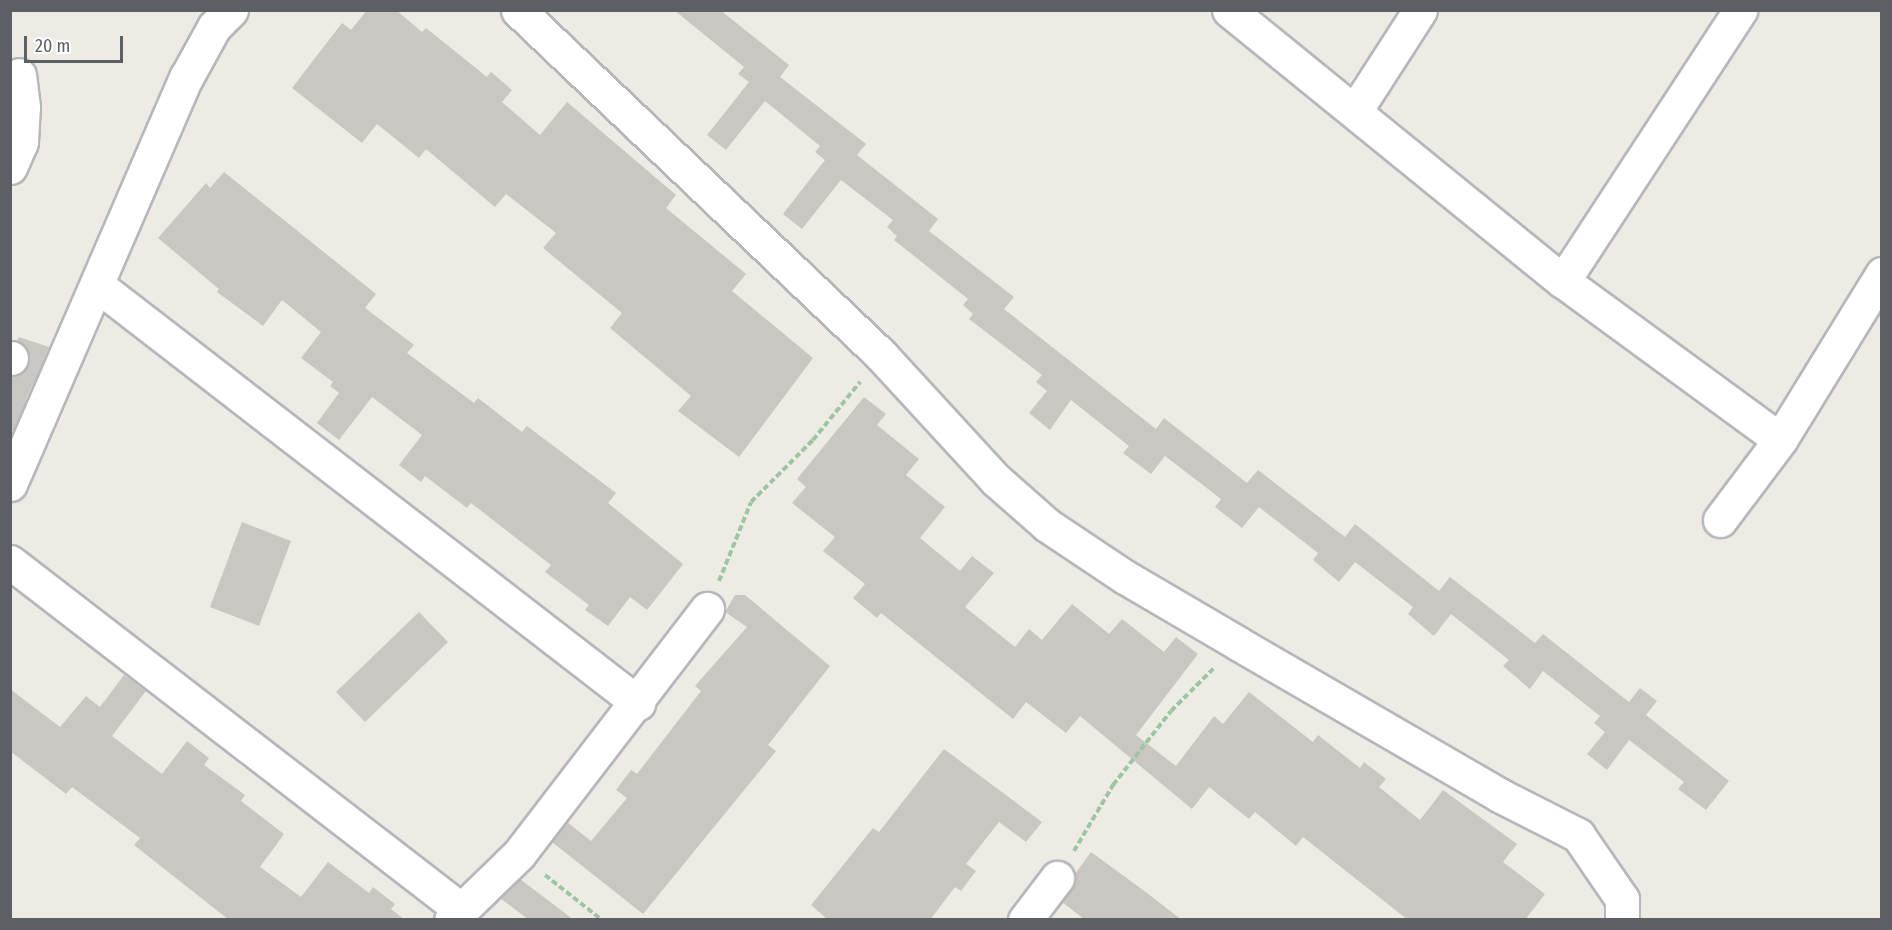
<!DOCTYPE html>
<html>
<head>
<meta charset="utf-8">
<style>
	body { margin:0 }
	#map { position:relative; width:1892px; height:930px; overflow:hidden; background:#eeebe4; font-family:"Fira Sans Condensed",sans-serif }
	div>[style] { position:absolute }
	.building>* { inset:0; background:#cac6c2 }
	.minor-tunnel>* { height:33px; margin-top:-16.5px; transform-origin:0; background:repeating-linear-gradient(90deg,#cac8c4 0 33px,transparent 0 49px) }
	.path>* { height:4px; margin-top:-2px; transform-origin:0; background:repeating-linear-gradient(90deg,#9cc5a4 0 6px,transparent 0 9px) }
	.roads { filter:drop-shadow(2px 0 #b5b7bb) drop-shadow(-2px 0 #b5b7bb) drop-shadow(0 2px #b5b7bb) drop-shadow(0 -2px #b5b7bb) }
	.minor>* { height:33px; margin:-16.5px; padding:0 16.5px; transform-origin:16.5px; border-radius:16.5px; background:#fff }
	span { translate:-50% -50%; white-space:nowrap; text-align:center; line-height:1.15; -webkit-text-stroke:4.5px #fff; paint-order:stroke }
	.frame { position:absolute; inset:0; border:12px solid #5c6064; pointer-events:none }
	.scale { position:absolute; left:24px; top:36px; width:99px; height:27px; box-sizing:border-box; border:3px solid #5c6064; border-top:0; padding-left:8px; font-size:18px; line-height:21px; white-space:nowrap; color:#5c6064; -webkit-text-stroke:4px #fff; paint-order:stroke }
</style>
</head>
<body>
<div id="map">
	<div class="building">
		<div style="clip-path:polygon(367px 10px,396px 10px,422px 32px,426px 28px,487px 77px,491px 72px,512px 90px,502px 102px,540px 135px,567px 102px,676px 195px,666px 208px,746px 274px,732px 291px,813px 358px,739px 457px,678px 411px,691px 396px,610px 328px,622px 313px,543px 248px,556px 233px,506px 194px,495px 207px,426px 149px,419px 158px,377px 124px,362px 143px,292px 88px,342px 23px,351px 30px)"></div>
		<div style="clip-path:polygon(674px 10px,720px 10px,789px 65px,780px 77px,866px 144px,857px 155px,938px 219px,929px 231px,1014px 297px,1004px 309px,1156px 429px,1164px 418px,1247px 483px,1258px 470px,1345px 537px,1355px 524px,1439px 591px,1450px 577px,1535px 643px,1543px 634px,1629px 702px,1640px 688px,1657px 701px,1646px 715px,1729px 781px,1706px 810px,1678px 789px,1684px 782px,1629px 740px,1607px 770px,1587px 754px,1605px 732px,1594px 723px,1600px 716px,1543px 671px,1530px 689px,1503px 666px,1509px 660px,1451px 614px,1434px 636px,1408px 614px,1413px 607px,1355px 562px,1339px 582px,1313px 560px,1318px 553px,1259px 507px,1242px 528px,1215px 507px,1221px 499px,1165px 456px,1151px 474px,1123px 453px,1129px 446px,1071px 400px,1050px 430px,1029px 413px,1047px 391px,1036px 382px,1042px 375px,969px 319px,973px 314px,963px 305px,968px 299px,894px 240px,897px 236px,887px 227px,893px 220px,841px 180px,802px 229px,783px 214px,825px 160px,815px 152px,820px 146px,765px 101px,726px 150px,707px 135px,749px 82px,738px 74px,744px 67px)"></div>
		<div style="clip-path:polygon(224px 172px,376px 294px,365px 308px,414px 345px,407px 353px,474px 403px,478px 398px,522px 432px,527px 426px,616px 493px,608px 503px,683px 564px,647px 610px,630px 597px,608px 626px,585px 610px,589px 605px,545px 572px,551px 565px,471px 503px,467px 508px,425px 476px,421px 482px,399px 465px,422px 435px,372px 397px,339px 440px,317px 423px,339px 393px,330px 386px,333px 382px,301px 358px,321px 332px,282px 300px,263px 326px,217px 292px,219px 289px,158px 238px,206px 183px,210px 188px)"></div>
		<div style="clip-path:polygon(19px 337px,49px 347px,10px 436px,10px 377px,21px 374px,30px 359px,27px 348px,17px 341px)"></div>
		<div style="clip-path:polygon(864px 397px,886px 414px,877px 425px,919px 459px,906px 475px,945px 507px,920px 538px,960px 571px,972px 556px,994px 573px,965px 607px,1015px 647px,1029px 629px,1042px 640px,1072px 604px,1109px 634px,1122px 619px,1164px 652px,1176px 637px,1198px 654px,1136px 735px,1176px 766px,1214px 716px,1223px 724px,1249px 692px,1313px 742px,1318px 735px,1360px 768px,1364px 762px,1386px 779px,1379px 787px,1420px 820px,1443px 790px,1517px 844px,1503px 862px,1545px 894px,1525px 920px,1408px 920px,1303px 837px,1296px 846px,1255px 812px,1249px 819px,1209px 787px,1192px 809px,1080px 716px,1066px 733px,1026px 702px,1013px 719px,881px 613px,877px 618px,853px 598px,865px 584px,823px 551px,835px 537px,792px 503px,806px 487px,797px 479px)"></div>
		<div style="clip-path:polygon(242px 522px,291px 541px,259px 626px,210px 607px)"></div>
		<div style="clip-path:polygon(735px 595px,745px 595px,830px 666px,768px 745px,776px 751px,643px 914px,552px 842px,567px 822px,591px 841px,627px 798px,616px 790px,631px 770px,637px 774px,701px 691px,695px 686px,747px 627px,725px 612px)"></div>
		<div style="clip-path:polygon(419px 612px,448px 642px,365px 722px,336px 692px)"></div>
		<div style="clip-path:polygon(124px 675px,146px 691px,112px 736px,162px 774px,187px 741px,209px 758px,204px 765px,245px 795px,241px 801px,284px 834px,260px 867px,301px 897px,328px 862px,369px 893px,373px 887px,395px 904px,391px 909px,405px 920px,229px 920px,134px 845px,140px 838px,72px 787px,66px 794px,10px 751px,10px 689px,60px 727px,86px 696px,100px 707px)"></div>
		<div style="clip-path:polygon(944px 749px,1042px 822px,1026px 842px,999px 822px,966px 864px,976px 871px,961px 891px,955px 887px,930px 920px,828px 920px,811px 905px,873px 828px,879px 832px)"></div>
		<div style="clip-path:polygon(1091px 852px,1147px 893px,1182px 920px,1085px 920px,1062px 902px,1072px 889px,1075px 874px)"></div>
		<div style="clip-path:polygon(520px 879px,574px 920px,529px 920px,500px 898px)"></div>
	</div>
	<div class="minor-tunnel">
		<div style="left:11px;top:358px;width:38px;rotate:22deg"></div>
		<div style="left:10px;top:411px;width:21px;rotate:19deg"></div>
	</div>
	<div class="path">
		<div style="left:719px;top:581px;width:85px;rotate:-67.9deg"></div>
		<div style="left:751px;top:502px;width:88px;rotate:-45deg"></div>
		<div style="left:813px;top:440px;width:75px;rotate:-51deg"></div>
		<div style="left:1074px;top:851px;width:77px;rotate:-59.4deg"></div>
		<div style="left:1113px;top:785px;width:94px;rotate:-51.9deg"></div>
		<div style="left:1171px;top:711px;width:62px;rotate:-45deg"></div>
		<div style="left:545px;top:875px;width:73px;rotate:38.3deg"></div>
	</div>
	<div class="roads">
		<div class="minor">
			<div style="left:518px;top:10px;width:501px;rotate:43.54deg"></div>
			<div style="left:881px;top:355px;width:170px;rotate:47.4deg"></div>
			<div style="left:996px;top:480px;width:68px;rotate:41.4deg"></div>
			<div style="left:1047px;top:525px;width:94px;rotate:33.7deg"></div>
			<div style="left:1125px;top:577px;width:132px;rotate:30.4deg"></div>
			<div style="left:1239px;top:644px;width:301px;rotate:30.1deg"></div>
			<div style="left:1499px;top:795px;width:89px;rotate:26.9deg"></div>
			<div style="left:1578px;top:835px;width:78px;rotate:55.5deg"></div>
			<div style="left:1622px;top:899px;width:21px;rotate:90deg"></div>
			<div style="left:1229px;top:10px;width:430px;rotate:39.1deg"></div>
			<div style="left:1563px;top:281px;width:269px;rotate:36.2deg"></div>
			<div style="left:1780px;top:440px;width:195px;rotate:-58.4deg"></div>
			<div style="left:1355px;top:111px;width:120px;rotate:-57.2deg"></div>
			<div style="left:10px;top:167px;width:27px;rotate:-66deg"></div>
			<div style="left:21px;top:142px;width:35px;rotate:-87deg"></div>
			<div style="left:23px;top:107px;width:32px;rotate:-97deg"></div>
			<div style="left:1563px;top:281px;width:324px;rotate:-56.8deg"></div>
			<div style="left:97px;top:285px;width:684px;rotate:37.69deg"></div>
			<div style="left:10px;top:358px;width:1px"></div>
			<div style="left:10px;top:484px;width:443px;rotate:-66.6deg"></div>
			<div style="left:186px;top:78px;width:58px;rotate:-61.2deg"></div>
			<div style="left:214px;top:27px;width:24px;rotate:-45deg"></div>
			<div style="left:1720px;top:520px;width:100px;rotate:-53.1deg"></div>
			<div style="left:10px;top:562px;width:568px;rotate:37.64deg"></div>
			<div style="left:451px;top:920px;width:95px;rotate:-44.1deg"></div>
			<div style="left:519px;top:854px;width:309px;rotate:-52.5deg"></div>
			<div style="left:1025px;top:920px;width:53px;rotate:-52.7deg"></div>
		</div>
	</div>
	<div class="frame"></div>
	<div class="scale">20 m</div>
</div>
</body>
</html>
